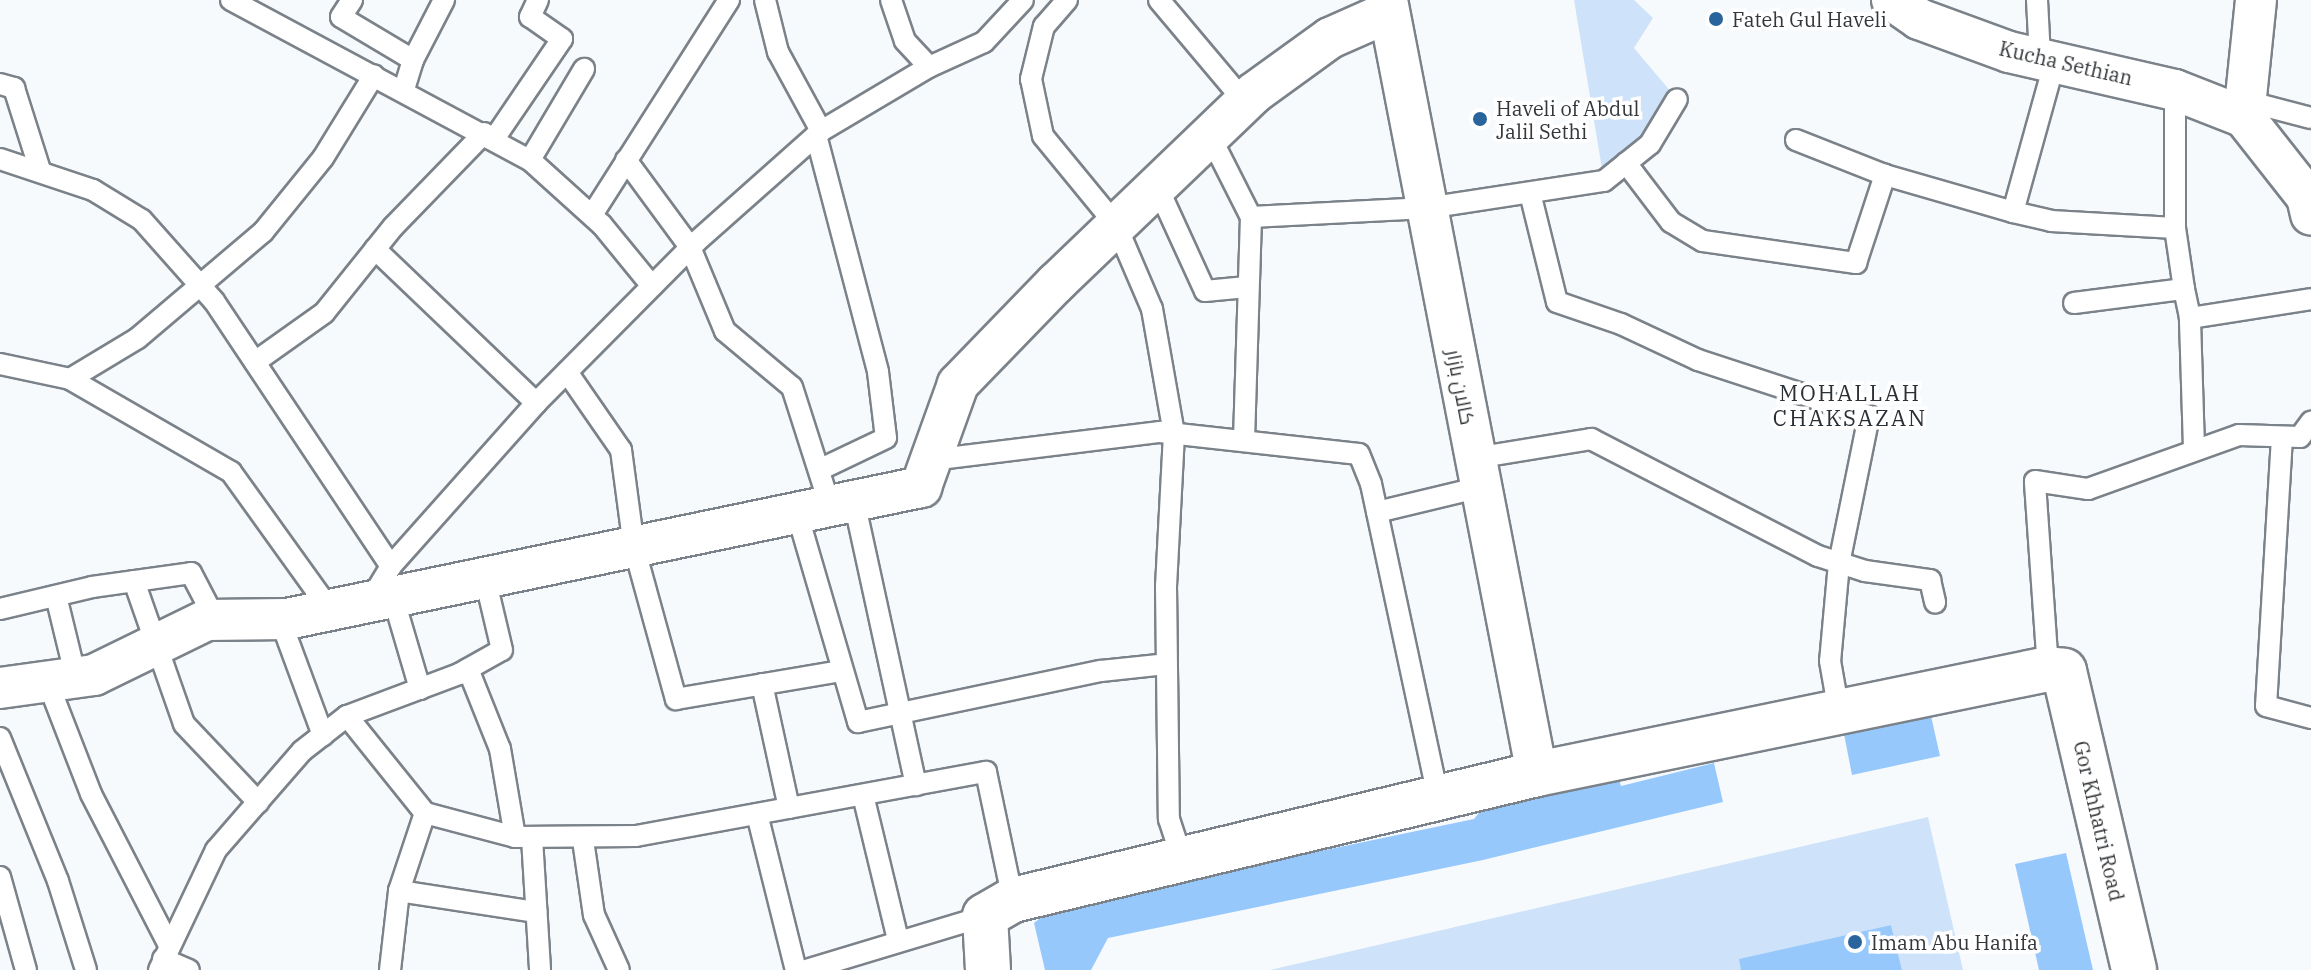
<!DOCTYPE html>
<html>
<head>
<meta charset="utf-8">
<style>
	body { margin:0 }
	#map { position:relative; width:2311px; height:970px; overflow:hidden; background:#f7fafd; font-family:"IBM Plex Serif",Cairo,serif }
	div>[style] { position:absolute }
	.green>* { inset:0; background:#cee3f9 }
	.building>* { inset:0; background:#97c8fb }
	.roads { filter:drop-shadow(2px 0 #7b8289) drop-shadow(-2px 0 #7b8289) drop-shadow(0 2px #7b8289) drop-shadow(0 -2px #7b8289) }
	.lane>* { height:20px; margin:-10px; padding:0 10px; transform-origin:10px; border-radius:10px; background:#fff }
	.street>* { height:40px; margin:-20px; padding:0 20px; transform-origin:20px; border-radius:20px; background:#fff }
	.secondary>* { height:44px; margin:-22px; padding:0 22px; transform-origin:22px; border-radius:22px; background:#fff }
	.dots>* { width:22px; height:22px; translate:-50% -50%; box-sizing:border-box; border:4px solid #fff; border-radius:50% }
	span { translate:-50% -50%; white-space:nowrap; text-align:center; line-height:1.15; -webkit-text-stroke:7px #fff; paint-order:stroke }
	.poi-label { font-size:20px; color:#34373a }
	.left { translate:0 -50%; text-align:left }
	.street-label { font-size:20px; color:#34373a }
	.neighbourhood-label { font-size:22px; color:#2a3036; letter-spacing:2px }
</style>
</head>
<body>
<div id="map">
	<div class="green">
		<div style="clip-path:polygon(1574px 0,1634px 0,1653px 18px,1634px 48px,1677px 99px,1604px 181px)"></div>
		<div style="clip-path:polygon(1928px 817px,1963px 970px,1902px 970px,1891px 925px,1740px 959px,1741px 970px,1270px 970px)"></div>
	</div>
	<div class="building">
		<div style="clip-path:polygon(1931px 716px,1940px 756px,1852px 775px,1844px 734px)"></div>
		<div style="clip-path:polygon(1714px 763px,1723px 802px,1483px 860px,1108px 938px,1091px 970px,1045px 970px,1034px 923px,1056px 906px,1474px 819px,1496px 792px,1619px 779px,1621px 786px)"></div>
		<div style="clip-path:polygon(2066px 853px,2093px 970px,2039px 970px,2015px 864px)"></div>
		<div style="clip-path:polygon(1891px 925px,1902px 970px,1741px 970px,1739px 959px)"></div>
	</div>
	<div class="roads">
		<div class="lane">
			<div style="left:231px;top:0;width:339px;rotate:28.2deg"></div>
			<div style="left:530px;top:160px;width:97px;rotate:42.1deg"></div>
			<div style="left:602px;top:225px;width:79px;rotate:50.7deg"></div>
			<div style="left:352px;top:0;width:20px;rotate:123deg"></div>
			<div style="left:341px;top:17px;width:84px;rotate:30.8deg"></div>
			<div style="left:413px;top:60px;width:31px;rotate:107deg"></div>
			<div style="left:765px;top:0;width:54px;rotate:76deg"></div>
			<div style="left:778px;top:52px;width:90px;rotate:61.4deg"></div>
			<div style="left:891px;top:0;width:43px;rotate:71.1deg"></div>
			<div style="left:905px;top:41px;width:35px;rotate:47deg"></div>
			<div style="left:1067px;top:0;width:35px;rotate:131deg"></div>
			<div style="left:1044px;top:26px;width:55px;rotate:103.8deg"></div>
			<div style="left:1031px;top:79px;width:58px;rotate:78.1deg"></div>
			<div style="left:1043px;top:136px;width:115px;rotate:50.6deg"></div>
			<div style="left:1116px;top:225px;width:91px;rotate:66.8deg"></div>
			<div style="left:1152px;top:309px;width:127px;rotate:80deg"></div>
			<div style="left:1174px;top:434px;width:152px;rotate:93deg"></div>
			<div style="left:1166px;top:586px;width:233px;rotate:89.3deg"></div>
			<div style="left:1169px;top:819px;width:42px;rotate:72deg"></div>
			<div style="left:1159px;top:0;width:133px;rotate:49.9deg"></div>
			<div style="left:2037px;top:0;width:58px;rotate:87deg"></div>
			<div style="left:413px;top:60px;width:68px;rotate:-62.7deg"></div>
			<div style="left:0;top:84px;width:15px;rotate:16deg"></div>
			<div style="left:14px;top:88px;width:86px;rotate:72.4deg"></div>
			<div style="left:2175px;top:90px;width:138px;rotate:90deg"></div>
			<div style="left:2175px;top:228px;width:62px;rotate:81.6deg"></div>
			<div style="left:2246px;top:101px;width:67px;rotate:14.7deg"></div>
			<div style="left:816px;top:135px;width:245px;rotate:75.3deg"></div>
			<div style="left:878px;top:372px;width:66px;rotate:83.1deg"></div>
			<div style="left:886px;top:438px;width:74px;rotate:154.5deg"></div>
			<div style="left:1210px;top:136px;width:91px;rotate:63.2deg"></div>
			<div style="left:494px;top:139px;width:121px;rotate:-55.8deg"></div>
			<div style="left:562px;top:39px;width:39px;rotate:-145deg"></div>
			<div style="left:530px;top:17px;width:19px;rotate:-65deg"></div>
			<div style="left:1796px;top:140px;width:96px;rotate:21.5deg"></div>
			<div style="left:1885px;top:175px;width:133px;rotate:16.1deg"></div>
			<div style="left:2013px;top:212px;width:39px;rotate:13deg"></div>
			<div style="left:2051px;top:221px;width:124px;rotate:3.2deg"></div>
			<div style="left:0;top:159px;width:98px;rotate:18.4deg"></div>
			<div style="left:93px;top:190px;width:57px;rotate:31.5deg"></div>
			<div style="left:142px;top:220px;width:108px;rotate:48.4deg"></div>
			<div style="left:214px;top:301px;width:319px;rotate:56.3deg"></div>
			<div style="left:530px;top:160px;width:106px;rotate:-59.3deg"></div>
			<div style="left:626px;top:160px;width:108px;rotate:53.7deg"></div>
			<div style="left:690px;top:247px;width:91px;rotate:67.4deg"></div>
			<div style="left:725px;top:331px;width:87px;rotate:39.9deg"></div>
			<div style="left:792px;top:387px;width:125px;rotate:72.3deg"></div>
			<div style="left:1626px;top:163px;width:74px;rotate:52.7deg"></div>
			<div style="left:1671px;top:222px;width:37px;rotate:31deg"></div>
			<div style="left:1703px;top:241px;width:155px;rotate:8.2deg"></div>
			<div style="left:1856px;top:263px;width:93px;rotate:-71.8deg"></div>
			<div style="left:1157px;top:186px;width:115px;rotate:65.4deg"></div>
			<div style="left:1205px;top:291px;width:42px;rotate:-5.4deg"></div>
			<div style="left:1530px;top:193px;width:112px;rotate:76.1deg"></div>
			<div style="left:1557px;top:302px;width:68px;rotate:19deg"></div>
			<div style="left:1621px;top:324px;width:85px;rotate:25.1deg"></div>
			<div style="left:1698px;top:360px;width:180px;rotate:18.1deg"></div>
			<div style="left:1869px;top:416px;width:150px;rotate:101.5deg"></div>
			<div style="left:1839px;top:563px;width:98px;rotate:95.2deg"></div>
			<div style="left:1830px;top:661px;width:52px;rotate:80deg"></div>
			<div style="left:2013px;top:212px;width:157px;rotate:-74.5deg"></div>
			<div style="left:592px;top:215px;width:255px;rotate:-57.5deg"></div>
			<div style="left:375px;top:249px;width:223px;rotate:43.7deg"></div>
			<div style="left:2074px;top:303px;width:111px;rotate:-7.3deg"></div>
			<div style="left:2184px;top:289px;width:30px;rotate:78deg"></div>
			<div style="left:255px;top:362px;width:85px;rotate:-35.4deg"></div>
			<div style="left:324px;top:313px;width:110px;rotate:-51.3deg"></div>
			<div style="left:393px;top:227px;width:131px;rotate:-45.9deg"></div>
			<div style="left:0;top:364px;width:72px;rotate:12.1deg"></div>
			<div style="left:70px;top:379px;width:186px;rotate:30deg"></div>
			<div style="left:231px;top:472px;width:170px;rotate:54.3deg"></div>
			<div style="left:567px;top:372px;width:95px;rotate:55.3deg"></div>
			<div style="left:621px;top:450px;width:98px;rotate:82.4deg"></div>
			<div style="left:634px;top:547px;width:158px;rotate:74.6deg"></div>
			<div style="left:676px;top:699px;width:167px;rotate:-9.6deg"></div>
			<div style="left:70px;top:379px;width:79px;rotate:-31.1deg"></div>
			<div style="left:138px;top:338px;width:164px;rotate:-40.3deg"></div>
			<div style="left:263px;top:232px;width:95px;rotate:-51deg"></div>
			<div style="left:323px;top:158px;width:97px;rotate:-58.4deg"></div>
			<div style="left:2282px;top:437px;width:269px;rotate:93.4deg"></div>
			<div style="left:2266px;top:706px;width:47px;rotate:14.9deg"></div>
			<div style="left:1244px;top:440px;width:223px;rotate:-88.2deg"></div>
			<div style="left:1251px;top:217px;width:176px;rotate:-2.9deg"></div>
			<div style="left:1427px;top:208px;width:179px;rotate:-8.7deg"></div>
			<div style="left:1604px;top:181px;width:59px;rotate:-38.8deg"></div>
			<div style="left:1650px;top:144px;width:52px;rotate:-59deg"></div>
			<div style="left:2194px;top:448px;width:130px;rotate:-91.8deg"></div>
			<div style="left:2190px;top:318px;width:122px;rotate:-8.9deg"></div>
			<div style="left:1475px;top:458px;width:118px;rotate:-9.3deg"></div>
			<div style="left:1591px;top:439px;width:255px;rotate:27.3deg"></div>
			<div style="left:1818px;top:556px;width:49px;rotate:17.7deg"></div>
			<div style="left:1865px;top:571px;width:66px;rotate:7.9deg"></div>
			<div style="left:1930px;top:580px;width:23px;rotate:77deg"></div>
			<div style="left:931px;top:460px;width:231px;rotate:-7deg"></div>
			<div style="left:1160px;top:432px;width:200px;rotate:6.3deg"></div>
			<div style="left:1359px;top:454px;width:32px;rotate:68deg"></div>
			<div style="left:1371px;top:484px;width:320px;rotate:77.9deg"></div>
			<div style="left:854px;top:501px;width:291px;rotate:77.7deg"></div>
			<div style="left:1377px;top:512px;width:107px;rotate:-13.5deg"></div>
			<div style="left:797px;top:513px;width:218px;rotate:73.7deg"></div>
			<div style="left:858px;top:722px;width:248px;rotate:-11.9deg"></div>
			<div style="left:1101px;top:671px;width:65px;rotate:-6.1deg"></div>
			<div style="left:134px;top:581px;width:151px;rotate:70.7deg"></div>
			<div style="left:184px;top:724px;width:108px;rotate:46.5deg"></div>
			<div style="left:56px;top:596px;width:84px;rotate:76.3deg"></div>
			<div style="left:393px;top:597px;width:96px;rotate:73.6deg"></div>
			<div style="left:370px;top:601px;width:41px;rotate:-59deg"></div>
			<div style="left:391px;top:566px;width:218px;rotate:-48.3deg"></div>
			<div style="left:536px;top:403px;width:227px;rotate:-45.2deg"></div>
			<div style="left:696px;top:242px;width:167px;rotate:-41.6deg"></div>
			<div style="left:821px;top:131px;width:126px;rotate:-30.7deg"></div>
			<div style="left:929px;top:67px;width:60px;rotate:-24.4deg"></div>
			<div style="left:984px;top:42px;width:57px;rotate:-47.1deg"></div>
			<div style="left:0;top:609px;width:95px;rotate:-13.4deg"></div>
			<div style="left:92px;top:587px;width:100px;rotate:-8deg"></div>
			<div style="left:191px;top:573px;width:52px;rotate:62.4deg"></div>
			<div style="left:280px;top:619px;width:124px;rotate:69.7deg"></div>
			<div style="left:468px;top:669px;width:86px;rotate:68.2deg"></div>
			<div style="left:500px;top:749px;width:89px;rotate:80.3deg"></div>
			<div style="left:515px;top:837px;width:121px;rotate:-0.5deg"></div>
			<div style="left:636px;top:836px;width:356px;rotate:-10.4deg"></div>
			<div style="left:986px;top:772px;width:131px;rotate:78.1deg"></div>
			<div style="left:2048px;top:669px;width:188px;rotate:-94deg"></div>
			<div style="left:2035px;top:481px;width:54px;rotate:8.6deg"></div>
			<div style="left:2088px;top:489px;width:160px;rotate:-19.7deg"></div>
			<div style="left:2239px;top:435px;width:61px;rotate:1.9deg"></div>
			<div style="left:2300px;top:437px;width:19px;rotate:-54deg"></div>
			<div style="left:48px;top:683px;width:119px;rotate:68.8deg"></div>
			<div style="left:91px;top:794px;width:170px;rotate:62.7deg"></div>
			<div style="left:762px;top:684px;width:127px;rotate:77.7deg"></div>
			<div style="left:347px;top:716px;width:124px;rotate:51.2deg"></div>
			<div style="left:425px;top:813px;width:93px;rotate:14.9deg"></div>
			<div style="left:0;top:738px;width:154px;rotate:67.9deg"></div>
			<div style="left:58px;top:881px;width:93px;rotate:72.5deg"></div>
			<div style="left:863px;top:795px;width:149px;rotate:76.4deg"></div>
			<div style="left:757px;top:814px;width:161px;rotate:76deg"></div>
			<div style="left:532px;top:838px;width:132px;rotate:86.5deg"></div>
			<div style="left:583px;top:840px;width:76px;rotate:81.7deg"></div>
			<div style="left:594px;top:915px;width:60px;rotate:65.6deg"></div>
			<div style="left:0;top:877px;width:97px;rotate:74.4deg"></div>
			<div style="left:399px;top:891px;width:139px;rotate:8.7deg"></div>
			<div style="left:163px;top:959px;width:28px;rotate:23deg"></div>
			<div style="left:159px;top:970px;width:133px;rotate:-64.6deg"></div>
			<div style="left:216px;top:850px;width:131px;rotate:-49deg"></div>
			<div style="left:302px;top:751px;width:57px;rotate:-37.9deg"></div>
			<div style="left:347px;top:716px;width:120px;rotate:-20.6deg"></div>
			<div style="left:459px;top:674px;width:49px;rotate:-29.2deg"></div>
			<div style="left:502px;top:650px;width:74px;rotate:-103.3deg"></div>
			<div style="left:390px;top:970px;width:80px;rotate:-83.5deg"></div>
			<div style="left:399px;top:891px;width:82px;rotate:-71.6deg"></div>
			<div style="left:806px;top:970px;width:187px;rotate:-16.8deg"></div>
		</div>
		<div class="street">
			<div style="left:1387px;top:0;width:788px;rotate:79.03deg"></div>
			<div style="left:1892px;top:0;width:33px;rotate:35deg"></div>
			<div style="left:1919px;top:19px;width:96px;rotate:20.1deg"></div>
			<div style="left:2009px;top:52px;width:170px;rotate:12.9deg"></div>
			<div style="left:2175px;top:90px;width:74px;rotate:21.4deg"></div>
			<div style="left:2256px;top:0;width:118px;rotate:95.9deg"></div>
			<div style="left:2244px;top:117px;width:102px;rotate:51.8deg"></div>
			<div style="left:2307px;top:197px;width:18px;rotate:77deg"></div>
			<div style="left:0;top:688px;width:95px;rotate:-7.9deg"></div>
			<div style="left:94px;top:675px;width:126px;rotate:-26deg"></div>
			<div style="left:207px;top:620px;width:80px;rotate:-0.7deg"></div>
			<div style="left:287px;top:619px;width:648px;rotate:-11.76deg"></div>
			<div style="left:921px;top:487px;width:109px;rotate:-70.2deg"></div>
			<div style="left:958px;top:384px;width:141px;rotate:-45.9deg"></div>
			<div style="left:1056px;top:283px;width:274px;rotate:-43.8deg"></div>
			<div style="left:1254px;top:93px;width:94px;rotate:-35.9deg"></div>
			<div style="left:1330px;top:38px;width:64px;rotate:-23.8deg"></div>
		</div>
		<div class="secondary">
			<div style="left:988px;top:970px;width:54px;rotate:-93.2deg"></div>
			<div style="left:985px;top:916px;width:32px;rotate:-30deg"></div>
			<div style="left:1013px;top:900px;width:539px;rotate:-13.52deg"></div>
			<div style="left:1537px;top:774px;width:522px;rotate:-11.61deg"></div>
			<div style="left:2048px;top:669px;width:16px;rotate:7deg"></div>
			<div style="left:2064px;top:671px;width:307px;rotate:76.8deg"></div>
		</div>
	</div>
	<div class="dots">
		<div style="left:1716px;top:19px;background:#2a649c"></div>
		<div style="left:1480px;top:119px;background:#2a649c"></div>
		<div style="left:1855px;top:942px;background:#2a649c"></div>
	</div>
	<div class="poi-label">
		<span class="left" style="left:1732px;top:19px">Fateh Gul Haveli</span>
		<span class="left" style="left:1496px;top:120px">Haveli of Abdul<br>Jalil Sethi</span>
		<span class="left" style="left:1871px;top:942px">Imam Abu Hanifa</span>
	</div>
	<div class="street-label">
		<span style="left:2066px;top:63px;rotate:13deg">Kucha Sethian</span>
		<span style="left:1461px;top:387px;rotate:79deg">کالان بازار</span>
		<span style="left:2099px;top:821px;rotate:77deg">Gor Khhatri Road</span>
	</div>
	<div class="neighbourhood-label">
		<span style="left:1850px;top:405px">MOHALLAH<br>CHAKSAZAN</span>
	</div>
</div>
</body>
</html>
